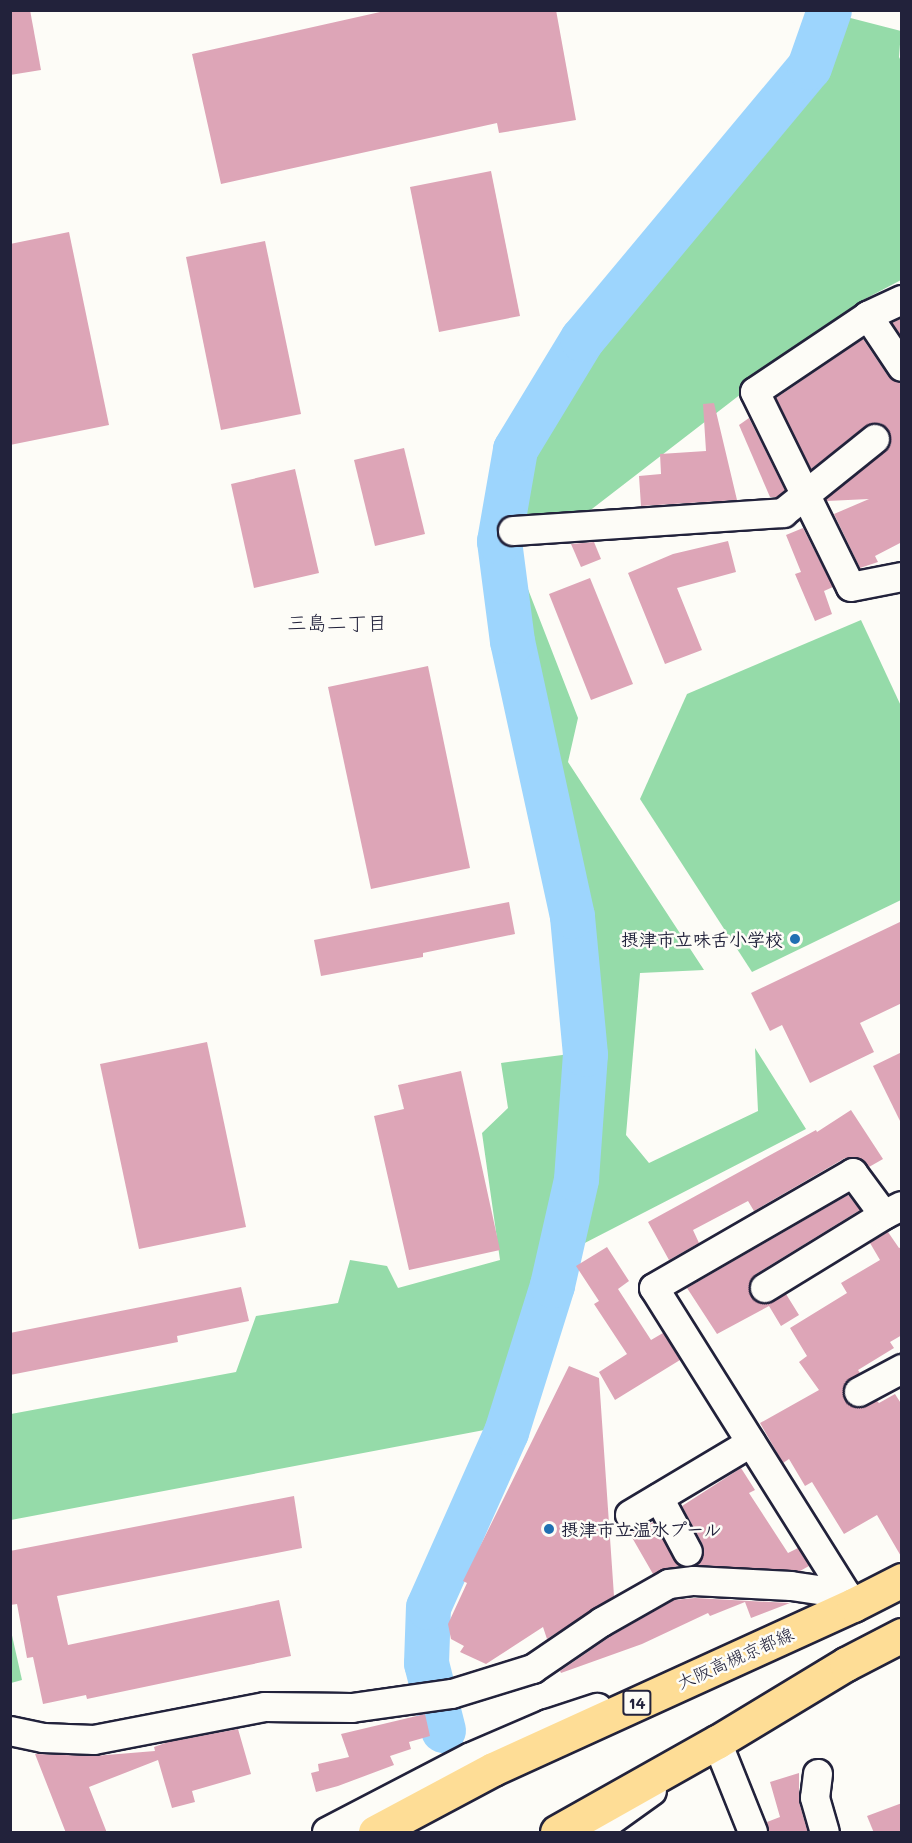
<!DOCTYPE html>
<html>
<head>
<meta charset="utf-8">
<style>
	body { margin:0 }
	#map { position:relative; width:912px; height:1843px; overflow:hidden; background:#fdfcf7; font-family:Mali,"Klee One",sans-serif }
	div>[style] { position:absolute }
	.green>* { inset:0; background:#95dba9 }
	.river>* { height:45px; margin:-22.5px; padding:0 22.5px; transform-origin:22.5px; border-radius:22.5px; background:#9dd5fd }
	.building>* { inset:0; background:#dda5b7 }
	.roads { filter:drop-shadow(2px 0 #22223b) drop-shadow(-2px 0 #22223b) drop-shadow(0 2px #22223b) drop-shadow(0 -2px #22223b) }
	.street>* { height:28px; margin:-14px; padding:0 14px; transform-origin:14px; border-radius:14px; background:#fdfcf7 }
	.primary>* { height:33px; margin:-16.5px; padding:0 16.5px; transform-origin:16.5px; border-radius:16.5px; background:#fedd96 }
	.dots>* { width:16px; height:16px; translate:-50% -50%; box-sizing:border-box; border:3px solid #fdfcf7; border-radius:50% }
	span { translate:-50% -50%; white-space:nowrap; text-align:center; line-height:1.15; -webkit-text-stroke:5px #fdfcf7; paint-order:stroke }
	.shield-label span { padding:2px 4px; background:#fdfcf7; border:2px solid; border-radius:4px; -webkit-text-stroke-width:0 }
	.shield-label { font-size:16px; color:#22223b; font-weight:700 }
	.poi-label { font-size:18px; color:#22223b; font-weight:700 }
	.right { translate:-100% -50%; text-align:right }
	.left { translate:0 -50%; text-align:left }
	.street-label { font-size:18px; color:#22223b }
	.neighbourhood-label { font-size:20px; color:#22223b }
	.frame { position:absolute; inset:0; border:12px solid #22223b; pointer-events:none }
</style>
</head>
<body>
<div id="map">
	<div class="green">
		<div style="clip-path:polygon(835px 14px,901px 31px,899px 57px,902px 63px,901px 280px,863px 300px,588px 512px,515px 518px,530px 448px,588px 343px,814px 73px)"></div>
		<div style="clip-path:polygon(512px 548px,578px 718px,568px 762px,704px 970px,640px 973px,626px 1135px,649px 1163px,758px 1111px,755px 1048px,806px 1129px,577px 1247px,592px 1050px,578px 915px,519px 639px)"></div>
		<div style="clip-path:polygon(861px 620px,901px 706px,901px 900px,752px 972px,640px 799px,687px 694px)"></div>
		<div style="clip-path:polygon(570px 1054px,564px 1175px,541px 1283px,500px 1427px,11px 1520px,11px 1414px,236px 1372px,256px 1316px,338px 1303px,350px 1260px,387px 1266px,398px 1288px,500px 1260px,482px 1133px,508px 1108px,501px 1063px)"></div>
		<div style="clip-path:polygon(11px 1631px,22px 1680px,11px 1683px,10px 1683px)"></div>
	</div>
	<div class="river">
		<div style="left:443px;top:1730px;width:69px;rotate:-104.2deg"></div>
		<div style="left:426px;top:1663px;width:56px;rotate:-88deg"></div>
		<div style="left:428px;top:1607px;width:192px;rotate:-66deg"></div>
		<div style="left:506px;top:1432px;width:154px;rotate:-72.6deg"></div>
		<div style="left:552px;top:1285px;width:109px;rotate:-77.2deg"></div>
		<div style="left:576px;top:1179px;width:125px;rotate:-85.9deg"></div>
		<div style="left:585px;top:1054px;width:139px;rotate:-95.4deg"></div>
		<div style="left:572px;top:916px;width:281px;rotate:-102.3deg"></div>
		<div style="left:512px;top:641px;width:101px;rotate:-97.4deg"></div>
		<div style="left:499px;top:541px;width:93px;rotate:-80.1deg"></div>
		<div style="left:515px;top:449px;width:129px;rotate:-58.7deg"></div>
		<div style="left:582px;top:339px;width:354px;rotate:-50.2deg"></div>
		<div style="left:809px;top:67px;width:60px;rotate:-70.7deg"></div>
	</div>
	<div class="building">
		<div style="clip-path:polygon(10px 10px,30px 10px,41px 70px,10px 75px)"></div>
		<div style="clip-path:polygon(389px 10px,556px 10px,576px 120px,499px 133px,497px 123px,221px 184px,192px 54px)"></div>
		<div style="clip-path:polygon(491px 171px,520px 316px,439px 332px,410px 187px)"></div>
		<div style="clip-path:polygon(69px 232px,109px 425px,10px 445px,10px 244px)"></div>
		<div style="clip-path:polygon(265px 241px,301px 414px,221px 430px,186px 257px)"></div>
		<div style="clip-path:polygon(902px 318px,902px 337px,892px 323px)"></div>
		<div style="clip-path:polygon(863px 339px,888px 376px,902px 383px,902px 542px,875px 556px,878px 562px,860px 568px,834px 514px,869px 499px,827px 501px,826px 499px,886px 451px,891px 444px,888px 429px,880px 423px,865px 426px,811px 469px,776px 398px)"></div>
		<div style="clip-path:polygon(714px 403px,737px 500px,641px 506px,639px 476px,661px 474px,660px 454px,706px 451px,703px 404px)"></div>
		<div style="clip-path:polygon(749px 418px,785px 490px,777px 497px,770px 497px,739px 425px)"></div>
		<div style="clip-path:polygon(404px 448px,425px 534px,375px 546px,354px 460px)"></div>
		<div style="clip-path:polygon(295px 469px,319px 573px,254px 588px,231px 484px)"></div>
		<div style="clip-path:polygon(803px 528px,833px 587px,824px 591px,832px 614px,815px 621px,795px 574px,801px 572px,786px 535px)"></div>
		<div style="clip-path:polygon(728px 541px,736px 572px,677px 588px,702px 650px,665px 664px,628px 573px,673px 554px)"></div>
		<div style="clip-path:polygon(594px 542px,601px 559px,581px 567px,571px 544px)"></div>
		<div style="clip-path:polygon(590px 578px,633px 684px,591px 700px,549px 594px)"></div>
		<div style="clip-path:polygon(428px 666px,470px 868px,371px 889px,328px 687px)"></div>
		<div style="clip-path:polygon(509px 902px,515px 934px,423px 953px,423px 957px,321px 976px,314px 940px)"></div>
		<div style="clip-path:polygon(902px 921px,902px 1003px,860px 1023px,874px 1052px,810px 1083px,782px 1025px,770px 1031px,751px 993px)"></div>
		<div style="clip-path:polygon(207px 1042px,246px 1227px,139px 1249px,100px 1064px)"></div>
		<div style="clip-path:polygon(902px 1052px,902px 1125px,873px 1066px)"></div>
		<div style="clip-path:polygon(461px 1071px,500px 1250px,409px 1270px,374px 1116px,404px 1109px,398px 1085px)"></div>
		<div style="clip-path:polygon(851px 1110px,883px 1159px,869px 1167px,860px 1158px,845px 1158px,754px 1211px,748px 1201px,693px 1230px,699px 1243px,669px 1260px,648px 1222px,816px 1130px,817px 1132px)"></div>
		<div style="clip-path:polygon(848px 1195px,860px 1210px,756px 1274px,750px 1281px,751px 1296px,757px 1302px,766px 1304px,786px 1294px,799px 1315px,781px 1326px,769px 1306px,717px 1334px,687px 1288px)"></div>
		<div style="clip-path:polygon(888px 1232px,899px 1248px,902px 1247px,902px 1335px,890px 1342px,894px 1348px,858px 1370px,860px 1373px,845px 1383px,843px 1392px,845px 1400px,858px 1408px,877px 1401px,879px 1403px,895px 1394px,902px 1405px,902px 1558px,877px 1515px,844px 1534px,812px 1482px,805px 1486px,789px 1459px,783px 1463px,760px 1423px,819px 1390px,799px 1362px,807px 1356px,790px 1328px,847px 1293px,841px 1283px,880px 1260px,870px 1243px)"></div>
		<div style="clip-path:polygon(607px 1247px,629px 1281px,618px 1289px,651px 1340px,663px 1333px,680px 1360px,615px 1400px,599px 1372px,627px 1354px,594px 1304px,599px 1301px,576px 1266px)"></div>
		<div style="clip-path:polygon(241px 1287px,249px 1321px,177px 1336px,178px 1342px,10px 1375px,10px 1333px)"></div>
		<div style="clip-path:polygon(569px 1366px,599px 1378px,614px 1596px,547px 1639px,543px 1627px,486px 1664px,460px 1652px,464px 1646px,451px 1639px,448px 1624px,467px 1583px,463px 1581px)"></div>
		<div style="clip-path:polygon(741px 1468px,755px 1490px,749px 1493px,788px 1553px,798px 1548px,809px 1566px,800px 1571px,698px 1565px,704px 1553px,703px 1545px,682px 1506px)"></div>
		<div style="clip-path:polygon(294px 1496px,302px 1548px,57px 1596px,68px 1645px,279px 1600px,291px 1656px,87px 1699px,86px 1695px,43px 1704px,33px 1657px,27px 1658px,17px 1604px,10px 1605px,10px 1551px)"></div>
		<div style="clip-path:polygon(653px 1522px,680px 1566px,667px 1568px,653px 1574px,630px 1534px)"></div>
		<div style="clip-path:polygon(695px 1598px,790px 1603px,751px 1618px,745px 1602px,710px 1616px,708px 1613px,642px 1644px,561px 1673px,560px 1671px,611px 1636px,674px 1600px)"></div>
		<div style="clip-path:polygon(425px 1714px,430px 1736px,409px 1742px,411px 1749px,390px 1756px,394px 1765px,338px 1786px,316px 1792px,311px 1773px,319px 1771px,318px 1764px,349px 1757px,341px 1734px)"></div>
		<div style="clip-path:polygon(238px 1729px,251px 1774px,192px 1791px,195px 1802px,172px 1808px,158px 1760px,89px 1787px,107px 1833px,66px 1833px,35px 1754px,94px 1756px,155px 1751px,154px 1747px,168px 1742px)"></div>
		<div style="clip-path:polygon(799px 1773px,799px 1802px,808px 1833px,769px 1833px,767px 1822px,780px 1817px,770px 1782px)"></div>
		<div style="clip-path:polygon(902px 1803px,902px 1833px,874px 1833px,867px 1816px)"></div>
	</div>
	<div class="roads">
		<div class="street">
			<div style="left:902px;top:300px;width:38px;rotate:155deg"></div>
			<div style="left:868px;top:316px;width:136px;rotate:146.1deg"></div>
			<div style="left:755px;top:392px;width:217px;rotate:63.8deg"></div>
			<div style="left:851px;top:587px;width:52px;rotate:-11.1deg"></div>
			<div style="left:868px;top:316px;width:61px;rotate:56.3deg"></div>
			<div style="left:513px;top:531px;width:271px;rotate:-3.8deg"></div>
			<div style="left:783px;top:513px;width:118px;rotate:-38.8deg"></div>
			<div style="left:765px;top:1288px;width:140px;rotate:-31.5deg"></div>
			<div style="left:859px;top:1392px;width:49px;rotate:-28.1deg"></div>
			<div style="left:659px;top:1498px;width:61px;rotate:61.8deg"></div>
			<div style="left:630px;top:1515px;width:141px;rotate:-30.8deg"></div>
			<div style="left:853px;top:1605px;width:374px;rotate:-122.1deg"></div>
			<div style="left:654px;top:1288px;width:230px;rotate:-30deg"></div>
			<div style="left:853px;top:1173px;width:52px;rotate:53.6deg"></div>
			<div style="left:884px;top:1215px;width:20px;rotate:-27deg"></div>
			<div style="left:10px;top:1731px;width:34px;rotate:12deg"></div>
			<div style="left:43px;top:1738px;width:51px;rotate:2.2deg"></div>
			<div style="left:94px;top:1740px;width:174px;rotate:-10.9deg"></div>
			<div style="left:265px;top:1707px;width:87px;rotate:0.7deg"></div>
			<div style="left:352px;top:1708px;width:101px;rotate:-8deg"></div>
			<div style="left:452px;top:1694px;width:85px;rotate:-17.2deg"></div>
			<div style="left:533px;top:1669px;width:83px;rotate:-34.3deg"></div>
			<div style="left:602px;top:1622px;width:77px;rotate:-29.6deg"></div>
			<div style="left:669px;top:1584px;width:25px;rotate:-7deg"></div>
			<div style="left:694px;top:1581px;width:97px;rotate:3deg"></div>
			<div style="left:791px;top:1586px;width:56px;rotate:8.3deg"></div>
			<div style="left:701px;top:1754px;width:20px;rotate:-37deg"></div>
			<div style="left:717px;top:1742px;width:97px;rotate:68.2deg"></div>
			<div style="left:818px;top:1774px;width:24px;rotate:97deg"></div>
			<div style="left:815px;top:1798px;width:35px;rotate:74deg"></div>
			<div style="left:327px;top:1832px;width:162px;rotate:-27.5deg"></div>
			<div style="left:471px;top:1757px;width:84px;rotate:-23.2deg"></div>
			<div style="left:548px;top:1724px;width:52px;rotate:-18.1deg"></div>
			<div style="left:595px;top:1832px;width:70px;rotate:-35.7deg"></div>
		</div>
		<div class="primary">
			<div style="left:375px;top:1832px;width:134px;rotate:-28.1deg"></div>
			<div style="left:493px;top:1769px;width:396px;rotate:-24.5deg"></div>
			<div style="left:853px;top:1605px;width:55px;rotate:-27deg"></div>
			<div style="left:557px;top:1832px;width:184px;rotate:-29.4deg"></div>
			<div style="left:717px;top:1742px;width:151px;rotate:-31.2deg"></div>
			<div style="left:846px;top:1664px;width:63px;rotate:-27.4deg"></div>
		</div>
	</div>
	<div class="dots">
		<div style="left:795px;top:939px;background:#1f6fb2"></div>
		<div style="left:549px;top:1529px;background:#1f6fb2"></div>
	</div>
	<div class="shield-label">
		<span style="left:637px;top:1703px">14</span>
	</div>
	<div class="poi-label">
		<span class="right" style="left:783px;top:939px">摂津市立味舌小学校</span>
		<span class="left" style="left:561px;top:1529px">摂津市立温水プール</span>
	</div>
	<div class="street-label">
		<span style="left:735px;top:1658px;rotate:-24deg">大阪高槻京都線</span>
	</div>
	<div class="neighbourhood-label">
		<span style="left:337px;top:622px">三島二丁目</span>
	</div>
	<div class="frame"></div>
</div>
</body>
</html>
